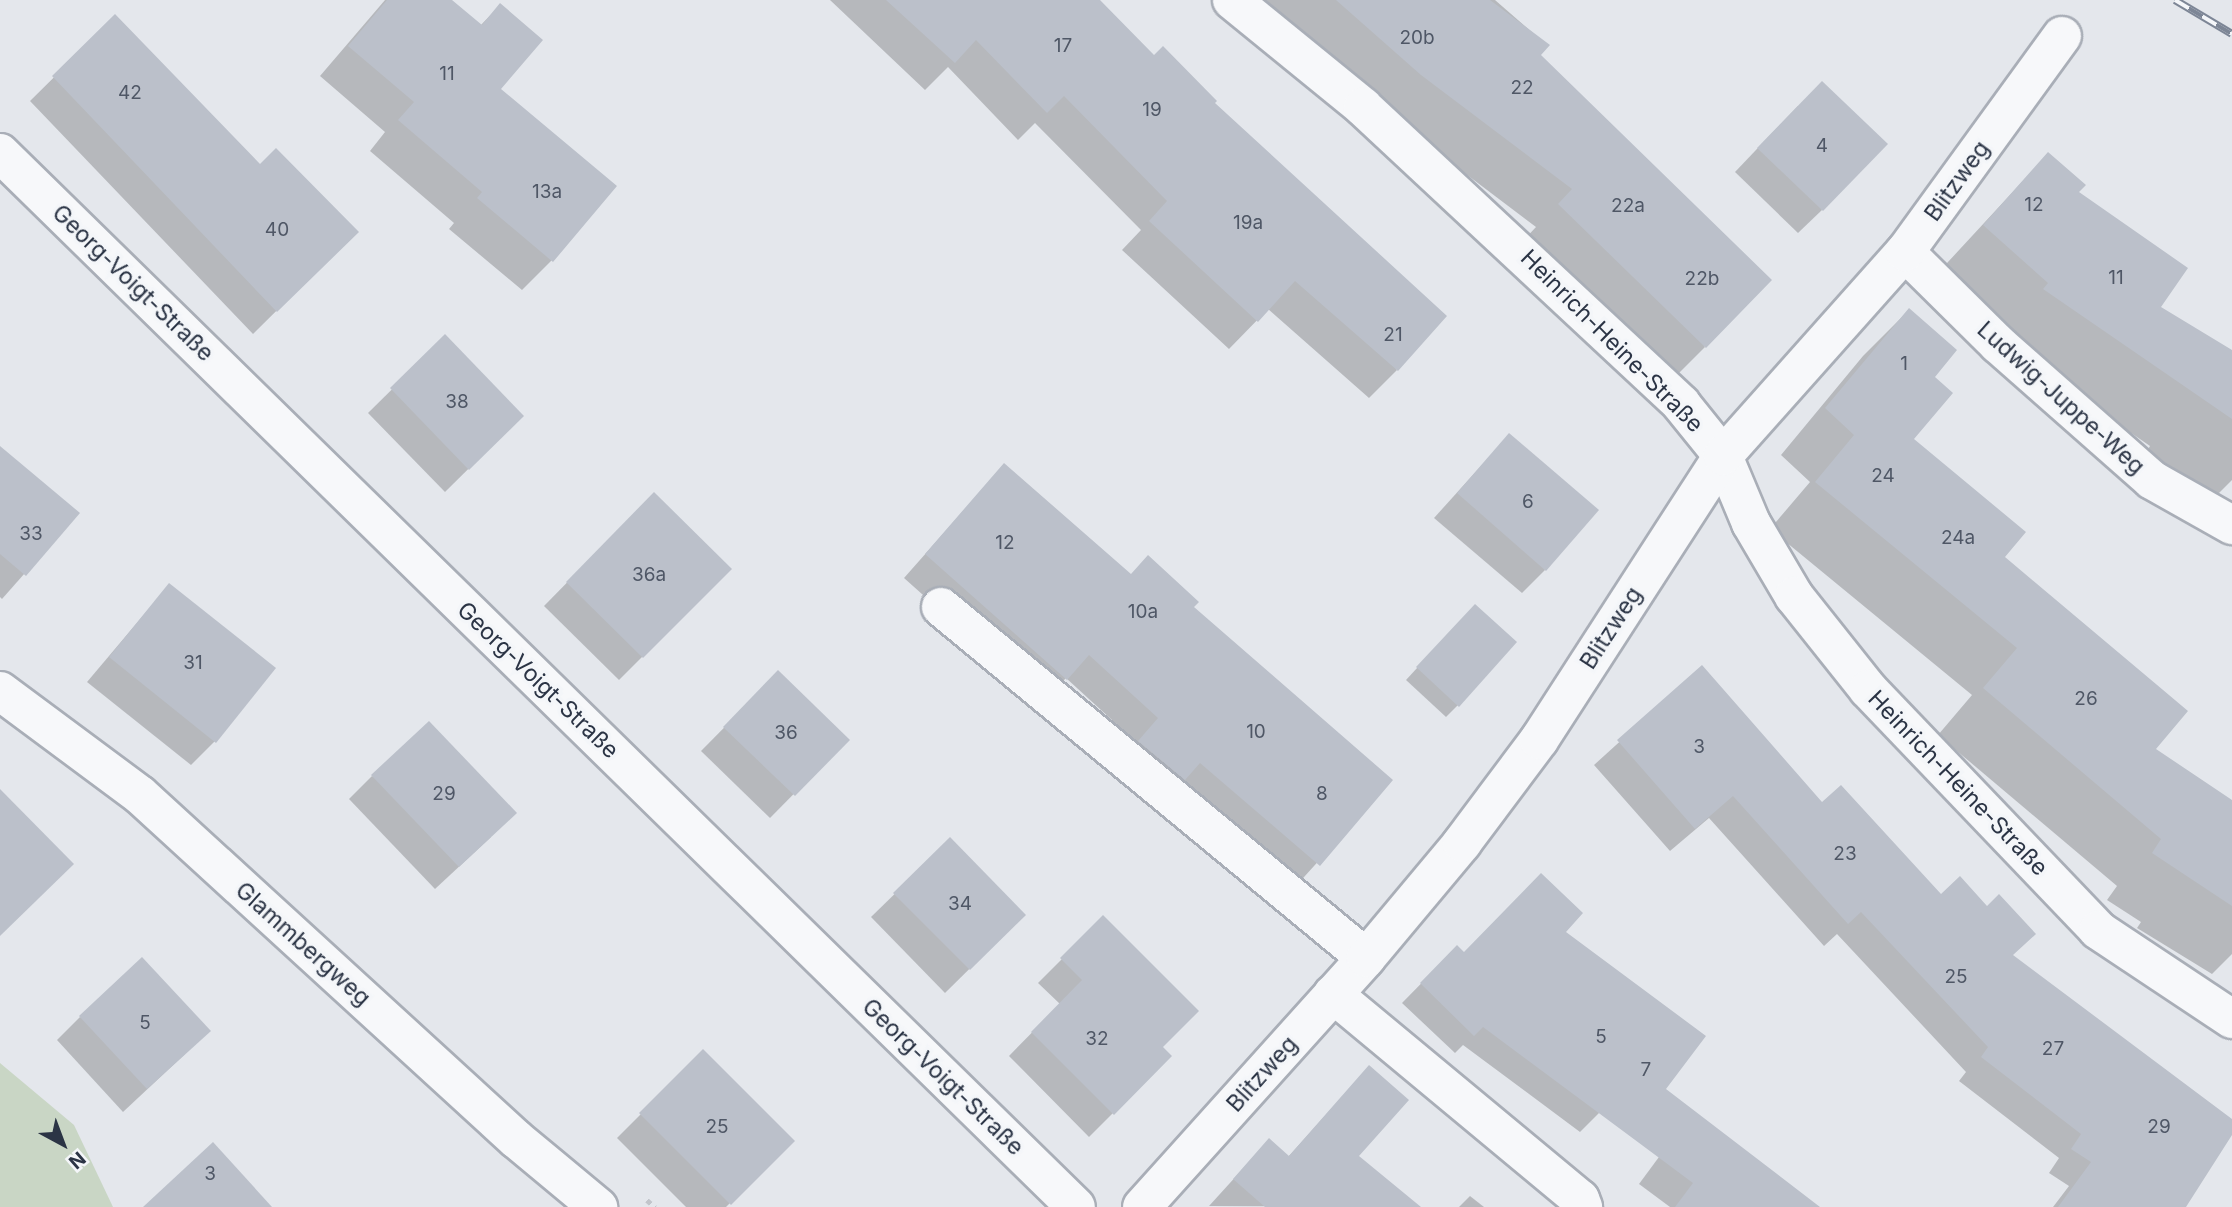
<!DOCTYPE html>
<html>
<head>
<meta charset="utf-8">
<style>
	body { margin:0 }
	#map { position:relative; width:2232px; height:1207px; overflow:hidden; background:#e4e7ec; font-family:Inter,sans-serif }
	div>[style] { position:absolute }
	.green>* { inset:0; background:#c9d6c5 }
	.shadow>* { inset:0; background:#0003 }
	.building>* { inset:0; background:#bbc0ca }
	.path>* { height:4.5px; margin-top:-2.25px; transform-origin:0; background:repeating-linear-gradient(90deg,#c2c5cb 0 5px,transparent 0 10px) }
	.roads { filter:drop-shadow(2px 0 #a9aeb7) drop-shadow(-2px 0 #a9aeb7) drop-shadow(0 2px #a9aeb7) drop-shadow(0 -2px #a9aeb7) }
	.minor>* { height:38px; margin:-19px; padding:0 19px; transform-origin:19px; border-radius:19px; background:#f7f8fa }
	.rail>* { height:8px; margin-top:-4px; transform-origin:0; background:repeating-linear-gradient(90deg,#f4f6f9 0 16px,#7d8696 0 32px); box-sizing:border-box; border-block:2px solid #7d8696 }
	span { translate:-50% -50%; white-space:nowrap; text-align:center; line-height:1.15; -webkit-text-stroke:7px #f4f6f9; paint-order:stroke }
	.number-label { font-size:19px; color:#4f5766 }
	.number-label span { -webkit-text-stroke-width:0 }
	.street-label { font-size:23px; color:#2b3445 }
	.north { position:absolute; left:28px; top:1109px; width:70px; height:70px; -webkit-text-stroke:5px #f4f6f9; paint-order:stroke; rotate:139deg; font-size:19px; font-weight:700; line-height:28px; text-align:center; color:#2b3445 }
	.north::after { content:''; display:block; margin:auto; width:24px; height:32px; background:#2b3445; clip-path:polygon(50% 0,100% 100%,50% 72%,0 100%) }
</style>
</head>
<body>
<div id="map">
	<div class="green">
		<div style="clip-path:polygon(0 1063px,74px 1125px,113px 1207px,0 1207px)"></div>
	</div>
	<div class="shadow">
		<div style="clip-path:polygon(385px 0,449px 0,480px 26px,500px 5px,498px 89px,552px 260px,522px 290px,449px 229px,454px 223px,370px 151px,385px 132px,320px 76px)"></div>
		<div style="clip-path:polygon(830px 0,1098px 0,1153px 58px,1212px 103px,1397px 370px,1369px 398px,1268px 309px,1229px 349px,1122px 250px,1141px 230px,1035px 123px,1018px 140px,948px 67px,925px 90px)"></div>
		<div style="clip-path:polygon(1261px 0,1495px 0,1548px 46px,1539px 55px,1705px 347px,1668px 384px,1522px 242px,1536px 227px,1384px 112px)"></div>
		<div style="clip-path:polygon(115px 17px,260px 167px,356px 232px,253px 334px,30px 101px)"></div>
		<div style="clip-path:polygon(1798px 106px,1822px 210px,1798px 233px,1735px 172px)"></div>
		<div style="clip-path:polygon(2048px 154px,2158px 307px,2232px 352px,2232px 480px,2207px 505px,2139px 465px,2150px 446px,1995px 339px,1935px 276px)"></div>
		<div style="clip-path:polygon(1909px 310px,1933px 377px,1911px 439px,2153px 749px,2232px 802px,2232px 954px,2212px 974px,2137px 928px,2141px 922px,2107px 900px,2117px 886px,1938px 735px,1972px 695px,1770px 529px,1810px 482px,1781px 455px,1863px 356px)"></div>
		<div style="clip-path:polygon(445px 337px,522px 416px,445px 492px,368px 413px)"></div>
		<div style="clip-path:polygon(1509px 435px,1545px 570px,1522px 593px,1434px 518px)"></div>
		<div style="clip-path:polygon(0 448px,78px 513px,2px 599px,0 597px)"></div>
		<div style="clip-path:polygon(1004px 465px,1131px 576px,1391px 781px,1295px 887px,1116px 765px,1136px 742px,1066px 678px,1043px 702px,904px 578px)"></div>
		<div style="clip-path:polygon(654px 494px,730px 569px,619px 680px,544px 606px)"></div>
		<div style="clip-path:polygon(169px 585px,215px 741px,191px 765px,87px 682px)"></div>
		<div style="clip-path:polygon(1463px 618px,1458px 705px,1446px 717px,1406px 680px)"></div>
		<div style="clip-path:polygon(1702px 667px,1822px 804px,2011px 956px,2232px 1121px,2232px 1131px,2179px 1207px,2053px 1207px,2069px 1186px,2049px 1173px,2059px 1158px,1959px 1081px,1966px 1072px,1837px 934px,1824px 946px,1709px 818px,1670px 851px,1594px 765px)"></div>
		<div style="clip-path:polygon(778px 673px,847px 740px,770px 818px,701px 751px)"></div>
		<div style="clip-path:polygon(372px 776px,491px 837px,435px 889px,349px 799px)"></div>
		<div style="clip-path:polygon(950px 840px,1024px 915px,945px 993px,871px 917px)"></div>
		<div style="clip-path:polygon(1103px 918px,1160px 1047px,1170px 1056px,1089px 1137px,1009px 1056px,1060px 1004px,1038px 983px)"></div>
		<div style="clip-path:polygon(1563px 932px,1599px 1113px,1580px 1132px,1463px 1045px,1455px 1053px,1402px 1003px,1457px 947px,1464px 954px)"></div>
		<div style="clip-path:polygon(80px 1017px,185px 1054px,123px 1112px,57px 1040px)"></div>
		<div style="clip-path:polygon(703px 1052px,792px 1141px,726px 1207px,686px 1207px,617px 1138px)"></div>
		<div style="clip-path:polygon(1369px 1067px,1357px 1156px,1418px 1207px,1209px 1206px,1269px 1140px,1288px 1157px)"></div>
		<div style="clip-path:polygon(1673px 1138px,1817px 1207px,1670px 1207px,1639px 1184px)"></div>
		<div style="clip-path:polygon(1470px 1196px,1484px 1207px,1459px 1207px)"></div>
	</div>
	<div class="building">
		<div style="clip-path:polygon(387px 0,452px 0,482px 25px,500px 3px,543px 40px,501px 89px,617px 186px,553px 262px,477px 198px,482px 192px,398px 120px,414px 102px,348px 46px)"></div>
		<div style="clip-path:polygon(886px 0,1100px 0,1154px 55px,1163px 46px,1217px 101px,1215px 103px,1447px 316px,1398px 371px,1295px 281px,1258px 322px,1149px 221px,1167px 201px,1064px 96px,1047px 113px,976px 40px,955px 63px)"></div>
		<div style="clip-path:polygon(1336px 0,1490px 0,1550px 45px,1541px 55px,1772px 280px,1706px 348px,1558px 204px,1572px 189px,1421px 75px)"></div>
		<div style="clip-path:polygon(115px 14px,260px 164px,276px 148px,359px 232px,277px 312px,52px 76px)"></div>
		<div style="clip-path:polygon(1822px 81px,1888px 144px,1823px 211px,1757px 148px)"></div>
		<div style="clip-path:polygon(2048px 152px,2086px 185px,2079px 192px,2188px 268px,2161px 307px,2232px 350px,2232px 419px,2043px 289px,2048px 283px,1983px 225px)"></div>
		<div style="clip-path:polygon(1909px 308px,1957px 350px,1935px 377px,1953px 393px,1914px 439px,2026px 532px,2005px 557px,2188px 711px,2156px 749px,2232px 800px,2232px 906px,2152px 853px,2161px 839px,1983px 688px,2017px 648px,1815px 482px,1854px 435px,1825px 408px)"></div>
		<div style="clip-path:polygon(445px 334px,524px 416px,469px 470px,390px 388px)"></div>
		<div style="clip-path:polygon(1509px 433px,1599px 510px,1546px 571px,1457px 493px)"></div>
		<div style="clip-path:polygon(0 446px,80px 513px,26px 576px,0 554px)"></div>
		<div style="clip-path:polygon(1004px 463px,1131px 574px,1148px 555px,1199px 602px,1194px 607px,1393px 780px,1320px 866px,1200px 763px,1185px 780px,1138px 741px,1158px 718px,1089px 655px,1067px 680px,925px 554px)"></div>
		<div style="clip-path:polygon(654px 492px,732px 569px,643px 658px,566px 582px)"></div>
		<div style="clip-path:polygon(169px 583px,276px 668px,216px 743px,109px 657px)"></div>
		<div style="clip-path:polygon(1475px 604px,1517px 642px,1459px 707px,1416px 667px)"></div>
		<div style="clip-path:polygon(1702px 665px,1822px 802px,1841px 785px,1941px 894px,1960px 876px,1987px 906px,1999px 894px,2036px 934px,2013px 955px,2232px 1119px,2232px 1135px,2186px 1207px,2058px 1207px,2091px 1162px,2071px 1149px,2081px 1134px,1981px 1057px,1988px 1047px,1861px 912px,1848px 924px,1733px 796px,1695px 829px,1617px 740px)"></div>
		<div style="clip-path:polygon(778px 670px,850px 740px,795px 796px,723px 727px)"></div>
		<div style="clip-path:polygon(429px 721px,517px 813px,459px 867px,371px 775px)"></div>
		<div style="clip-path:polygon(0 789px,74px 864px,0 936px)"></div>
		<div style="clip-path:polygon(950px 837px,1026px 915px,970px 970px,893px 893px)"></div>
		<div style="clip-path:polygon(1541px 873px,1583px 913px,1566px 932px,1706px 1036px,1666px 1089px,1820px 1207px,1675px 1207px,1693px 1183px,1483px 1027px,1474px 1036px,1420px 983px,1457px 945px,1464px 952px)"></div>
		<div style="clip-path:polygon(1103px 915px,1199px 1011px,1163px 1047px,1172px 1056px,1114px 1115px,1031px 1032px,1082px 980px,1060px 958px)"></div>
		<div style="clip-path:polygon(142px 957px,211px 1031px,147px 1089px,79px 1016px)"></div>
		<div style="clip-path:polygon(703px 1049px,795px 1141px,731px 1205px,639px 1113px)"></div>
		<div style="clip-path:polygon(1369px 1065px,1409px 1100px,1359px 1156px,1421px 1207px,1265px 1207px,1233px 1179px,1269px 1138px,1289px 1156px)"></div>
		<div style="clip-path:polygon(213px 1142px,272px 1207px,143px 1207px)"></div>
	</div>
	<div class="path">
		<div style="left:647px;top:1200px;width:11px;rotate:41deg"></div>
	</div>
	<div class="roads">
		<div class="minor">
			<div style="left:1232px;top:0;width:169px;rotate:39.2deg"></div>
			<div style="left:1363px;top:107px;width:435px;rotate:43deg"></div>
			<div style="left:1681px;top:404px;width:67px;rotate:51.1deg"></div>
			<div style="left:1723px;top:456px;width:73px;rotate:67.3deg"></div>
			<div style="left:1751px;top:523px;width:85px;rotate:59.5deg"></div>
			<div style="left:1794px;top:596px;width:119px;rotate:51.5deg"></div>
			<div style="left:1868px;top:689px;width:333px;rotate:46.3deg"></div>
			<div style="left:2098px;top:930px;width:161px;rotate:33.6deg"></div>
			<div style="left:0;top:153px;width:1506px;rotate:44.41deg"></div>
			<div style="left:1905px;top:252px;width:131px;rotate:44.7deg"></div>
			<div style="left:1998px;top:344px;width:205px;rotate:41.4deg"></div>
			<div style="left:2152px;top:480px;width:92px;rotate:29.4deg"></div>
			<div style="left:941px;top:607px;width:551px;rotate:39.55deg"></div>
			<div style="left:0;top:691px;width:174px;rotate:36.6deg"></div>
			<div style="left:140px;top:795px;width:510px;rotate:42.46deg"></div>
			<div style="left:516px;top:1139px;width:107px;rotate:39.7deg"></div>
			<div style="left:1333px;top:994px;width:321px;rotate:39.7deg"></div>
			<div style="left:1580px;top:1199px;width:9px;rotate:69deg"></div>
			<div style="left:1142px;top:1207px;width:335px;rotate:-48deg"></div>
			<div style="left:1366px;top:958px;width:150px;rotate:-50.1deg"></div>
			<div style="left:1462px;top:843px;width:129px;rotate:-53.2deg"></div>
			<div style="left:1539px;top:740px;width:338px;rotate:-57.1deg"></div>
			<div style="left:1723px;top:456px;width:273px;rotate:-48.3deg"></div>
			<div style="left:1905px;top:252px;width:267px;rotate:-54deg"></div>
		</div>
	</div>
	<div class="rail">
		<div style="left:2175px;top:0;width:66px;rotate:30.8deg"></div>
	</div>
	<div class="number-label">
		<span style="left:1417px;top:38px">20b</span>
		<span style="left:1063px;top:46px">17</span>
		<span style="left:447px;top:74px">11</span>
		<span style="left:1522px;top:88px">22</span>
		<span style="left:130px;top:93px">42</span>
		<span style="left:1152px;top:110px">19</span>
		<span style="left:1822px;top:146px">4</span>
		<span style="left:547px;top:192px">13a</span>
		<span style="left:2034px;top:205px">12</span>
		<span style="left:1628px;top:206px">22a</span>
		<span style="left:1248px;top:223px">19a</span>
		<span style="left:277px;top:230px">40</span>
		<span style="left:2116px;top:278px">11</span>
		<span style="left:1702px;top:279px">22b</span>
		<span style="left:1393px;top:335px">21</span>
		<span style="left:1904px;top:364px">1</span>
		<span style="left:457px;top:402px">38</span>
		<span style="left:1883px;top:476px">24</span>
		<span style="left:1528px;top:502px">6</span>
		<span style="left:31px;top:534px">33</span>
		<span style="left:1958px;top:538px">24a</span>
		<span style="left:1005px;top:543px">12</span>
		<span style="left:649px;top:575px">36a</span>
		<span style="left:1143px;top:612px">10a</span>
		<span style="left:193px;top:663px">31</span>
		<span style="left:2086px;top:699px">26</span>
		<span style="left:1256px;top:732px">10</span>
		<span style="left:786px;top:733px">36</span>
		<span style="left:1699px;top:747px">3</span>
		<span style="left:444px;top:794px">29</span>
		<span style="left:1322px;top:794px">8</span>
		<span style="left:1845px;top:854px">23</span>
		<span style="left:960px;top:904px">34</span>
		<span style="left:1956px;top:977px">25</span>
		<span style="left:145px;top:1023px">5</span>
		<span style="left:1601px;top:1037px">5</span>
		<span style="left:1097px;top:1039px">32</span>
		<span style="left:2053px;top:1049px">27</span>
		<span style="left:1646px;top:1070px">7</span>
		<span style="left:717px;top:1127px">25</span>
		<span style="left:2159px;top:1127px">29</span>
		<span style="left:210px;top:1174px">3</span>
	</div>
	<div class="street-label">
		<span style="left:1957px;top:181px;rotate:-54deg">Blitzweg</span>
		<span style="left:133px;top:283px;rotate:44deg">Georg-Voigt-Straße</span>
		<span style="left:1612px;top:341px;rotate:45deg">Heinrich-Heine-Straße</span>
		<span style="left:2061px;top:398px;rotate:42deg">Ludwig-Juppe-Weg</span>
		<span style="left:1611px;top:628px;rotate:-57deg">Blitzweg</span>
		<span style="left:538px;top:680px;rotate:44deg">Georg-Voigt-Straße</span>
		<span style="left:1958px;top:783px;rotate:46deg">Heinrich-Heine-Straße</span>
		<span style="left:303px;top:944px;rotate:42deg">Glammbergweg</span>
		<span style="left:1262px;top:1074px;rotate:-48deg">Blitzweg</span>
		<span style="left:943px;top:1077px;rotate:44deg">Georg-Voigt-Straße</span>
	</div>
	<div class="north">N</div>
</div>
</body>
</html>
